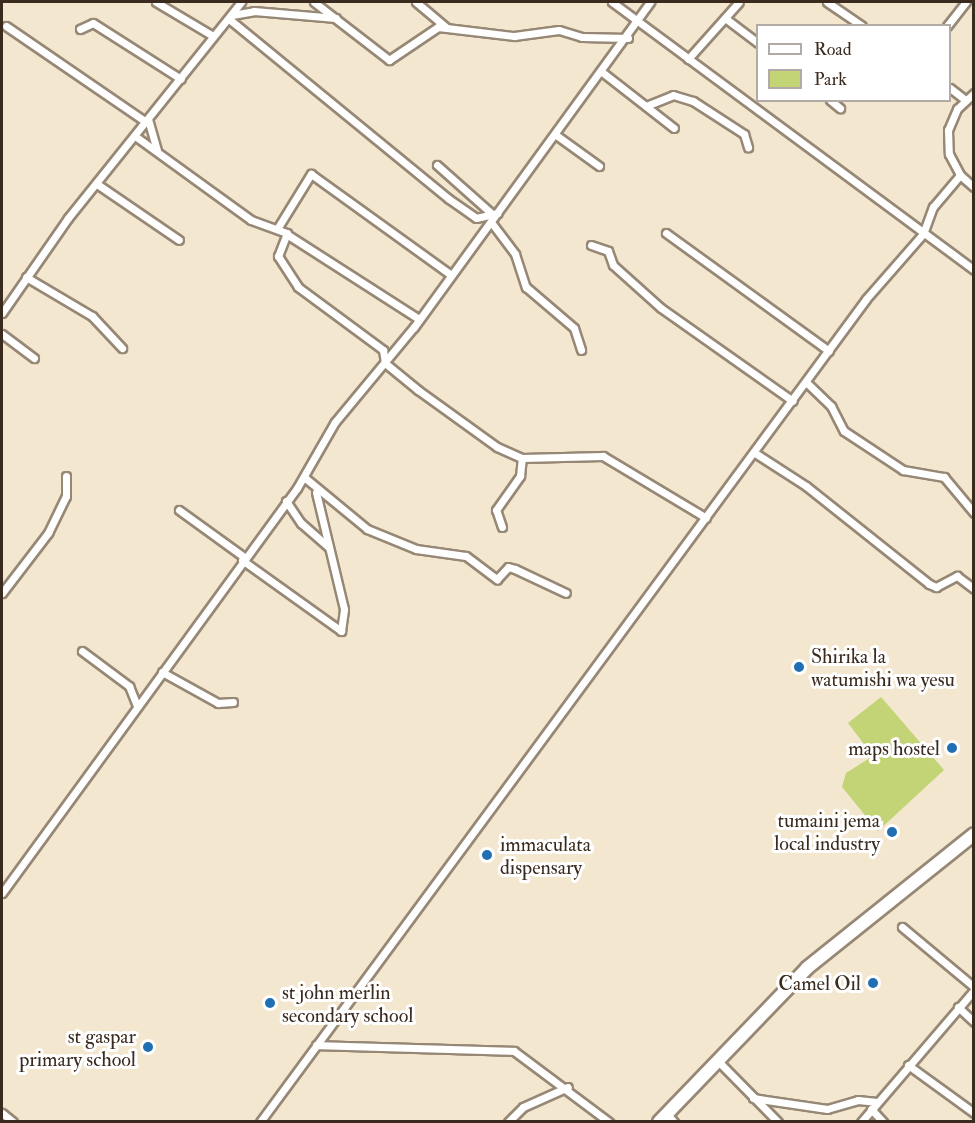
<!DOCTYPE html>
<html>
<head>
<meta charset="utf-8">
<style>
	body { margin:0 }
	#map { position:relative; width:975px; height:1123px; overflow:hidden; background:#f3e7cf; font-family:"IM FELL Double Pica",serif }
	div>[style] { position:absolute }
	.green>* { inset:0; background:#c2d476 }
	.roads { filter:drop-shadow(2px 0 #978876) drop-shadow(-2px 0 #978876) drop-shadow(0 2px #978876) drop-shadow(0 -2px #978876) }
	.street>* { height:7px; margin:-3.5px; padding:0 3.5px; transform-origin:3.5px; border-radius:3.5px; background:#fff }
	.highway>* { height:12px; margin:-6px; padding:0 6px; transform-origin:6px; border-radius:6px; background:#fff }
	.dots>* { width:16px; height:16px; translate:-50% -50%; box-sizing:border-box; border:3px solid #fff; border-radius:50% }
	span { translate:-50% -50%; white-space:nowrap; text-align:center; line-height:1.15; -webkit-text-stroke:6px #fff; paint-order:stroke }
	.poi-label { font-size:20px; color:#3b2a1e }
	.left { translate:0 -50%; text-align:left }
	.right { translate:-100% -50%; text-align:right }
	.frame { position:absolute; inset:0; border:3px solid #3b2a1e; pointer-events:none }
	.legend { position:absolute; left:756px; top:24px; width:195px; height:78px; box-sizing:border-box; background:#fff; border:2px solid #b1aaa5; margin:0; padding:8px 10px; list-style:none; font-size:18px; color:#3b2a1e }
	.legend li { display:flex; align-items:center; gap:12px; height:30px }
	.legend b { width:30px; border:2px solid #b1aaa5 }
</style>
</head>
<body>
<div id="map">
	<div class="green">
		<div style="clip-path:polygon(881px 697px,944px 770px,878px 831px,842px 787px,846px 773px,873px 756px,848px 723px)"></div>
	</div>
	<div class="roads">
		<div class="street">
			<div style="left:156px;top:2px;width:66px;rotate:30.8deg"></div>
			<div style="left:314px;top:2px;width:95px;rotate:37.7deg"></div>
			<div style="left:389px;top:60px;width:59px;rotate:-34deg"></div>
			<div style="left:438px;top:27px;width:77px;rotate:6.8deg"></div>
			<div style="left:514px;top:36px;width:45px;rotate:-7.6deg"></div>
			<div style="left:559px;top:30px;width:24px;rotate:17deg"></div>
			<div style="left:582px;top:37px;width:46px;rotate:1.2deg"></div>
			<div style="left:416px;top:2px;width:39px;rotate:40deg"></div>
			<div style="left:612px;top:2px;width:450px;rotate:36.5deg"></div>
			<div style="left:827px;top:2px;width:42px;rotate:34.4deg"></div>
			<div style="left:232px;top:15px;width:22px;rotate:-10deg"></div>
			<div style="left:254px;top:11px;width:82px;rotate:4.9deg"></div>
			<div style="left:725px;top:18px;width:41px;rotate:37.1deg"></div>
			<div style="left:229px;top:19px;width:284px;rotate:39.3deg"></div>
			<div style="left:449px;top:199px;width:33px;rotate:35deg"></div>
			<div style="left:476px;top:218px;width:22px;rotate:-13deg"></div>
			<div style="left:6px;top:26px;width:170px;rotate:34.4deg"></div>
			<div style="left:947px;top:26px;width:31px;rotate:-52deg"></div>
			<div style="left:80px;top:29px;width:14px;rotate:-25deg"></div>
			<div style="left:93px;top:23px;width:104px;rotate:32.5deg"></div>
			<div style="left:688px;top:59px;width:76px;rotate:-48.2deg"></div>
			<div style="left:602px;top:72px;width:91px;rotate:37.9deg"></div>
			<div style="left:950px;top:88px;width:18px;rotate:38deg"></div>
			<div style="left:974px;top:93px;width:23px;rotate:137deg"></div>
			<div style="left:957px;top:109px;width:23px;rotate:113deg"></div>
			<div style="left:948px;top:130px;width:24px;rotate:88deg"></div>
			<div style="left:949px;top:154px;width:24px;rotate:62deg"></div>
			<div style="left:960px;top:175px;width:18px;rotate:41deg"></div>
			<div style="left:830px;top:100px;width:13px;rotate:39deg"></div>
			<div style="left:646px;top:106px;width:29px;rotate:-22deg"></div>
			<div style="left:673px;top:95px;width:21px;rotate:17deg"></div>
			<div style="left:693px;top:101px;width:61px;rotate:32.9deg"></div>
			<div style="left:744px;top:134px;width:14px;rotate:73deg"></div>
			<div style="left:148px;top:119px;width:33px;rotate:74deg"></div>
			<div style="left:556px;top:135px;width:53px;rotate:35.8deg"></div>
			<div style="left:135px;top:136px;width:143px;rotate:35.9deg"></div>
			<div style="left:251px;top:220px;width:38px;rotate:20deg"></div>
			<div style="left:287px;top:233px;width:25px;rotate:111deg"></div>
			<div style="left:278px;top:256px;width:37px;rotate:57deg"></div>
			<div style="left:298px;top:287px;width:106px;rotate:36.5deg"></div>
			<div style="left:383px;top:350px;width:13px;rotate:81deg"></div>
			<div style="left:385px;top:363px;width:43px;rotate:39.3deg"></div>
			<div style="left:418px;top:390px;width:97px;rotate:35.8deg"></div>
			<div style="left:497px;top:447px;width:27px;rotate:24deg"></div>
			<div style="left:522px;top:458px;width:81px;rotate:-1.4deg"></div>
			<div style="left:603px;top:456px;width:120px;rotate:31deg"></div>
			<div style="left:437px;top:165px;width:72px;rotate:41.6deg"></div>
			<div style="left:97px;top:184px;width:99px;rotate:34.3deg"></div>
			<div style="left:491px;top:222px;width:40px;rotate:53deg"></div>
			<div style="left:515px;top:254px;width:35px;rotate:72deg"></div>
			<div style="left:526px;top:287px;width:63px;rotate:40.5deg"></div>
			<div style="left:574px;top:328px;width:23px;rotate:72deg"></div>
			<div style="left:277px;top:229px;width:65px;rotate:-58.3deg"></div>
			<div style="left:311px;top:174px;width:173px;rotate:35.8deg"></div>
			<div style="left:666px;top:233px;width:201px;rotate:35.9deg"></div>
			<div style="left:288px;top:235px;width:156px;rotate:32.7deg"></div>
			<div style="left:591px;top:245px;width:18px;rotate:19deg"></div>
			<div style="left:608px;top:251px;width:15px;rotate:70deg"></div>
			<div style="left:613px;top:265px;width:64px;rotate:41.9deg"></div>
			<div style="left:661px;top:308px;width:161px;rotate:35.2deg"></div>
			<div style="left:26px;top:277px;width:77px;rotate:30.6deg"></div>
			<div style="left:92px;top:316px;width:44px;rotate:46.8deg"></div>
			<div style="left:2px;top:313px;width:116px;rotate:-55.2deg"></div>
			<div style="left:68px;top:218px;width:277px;rotate:-51.3deg"></div>
			<div style="left:2px;top:334px;width:40px;rotate:37deg"></div>
			<div style="left:806px;top:382px;width:35px;rotate:44deg"></div>
			<div style="left:831px;top:406px;width:28px;rotate:63deg"></div>
			<div style="left:844px;top:431px;width:71px;rotate:33.5deg"></div>
			<div style="left:903px;top:470px;width:42px;rotate:9.7deg"></div>
			<div style="left:944px;top:477px;width:47px;rotate:50.2deg"></div>
			<div style="left:755px;top:453px;width:61px;rotate:32.9deg"></div>
			<div style="left:806px;top:486px;width:157px;rotate:38.5deg"></div>
			<div style="left:929px;top:584px;width:8px;rotate:23deg"></div>
			<div style="left:936px;top:587px;width:24px;rotate:-28deg"></div>
			<div style="left:957px;top:576px;width:21px;rotate:37deg"></div>
			<div style="left:304px;top:477px;width:82px;rotate:39.5deg"></div>
			<div style="left:367px;top:529px;width:53px;rotate:22.2deg"></div>
			<div style="left:416px;top:549px;width:50px;rotate:8deg"></div>
			<div style="left:466px;top:556px;width:39px;rotate:37deg"></div>
			<div style="left:497px;top:579px;width:16px;rotate:-47deg"></div>
			<div style="left:508px;top:567px;width:7px;rotate:16deg"></div>
			<div style="left:515px;top:569px;width:56px;rotate:25.2deg"></div>
			<div style="left:286px;top:501px;width:27px;rotate:56deg"></div>
			<div style="left:301px;top:523px;width:37px;rotate:41deg"></div>
			<div style="left:179px;top:510px;width:80px;rotate:35.9deg"></div>
			<div style="left:502px;top:527px;width:18px;rotate:-109deg"></div>
			<div style="left:496px;top:510px;width:42px;rotate:-54.8deg"></div>
			<div style="left:520px;top:476px;width:18px;rotate:-84deg"></div>
			<div style="left:242px;top:560px;width:122px;rotate:35.6deg"></div>
			<div style="left:341px;top:631px;width:22px;rotate:-82deg"></div>
			<div style="left:344px;top:609px;width:120px;rotate:-103.5deg"></div>
			<div style="left:2px;top:593px;width:76px;rotate:-52.5deg"></div>
			<div style="left:48px;top:533px;width:41px;rotate:-64.1deg"></div>
			<div style="left:66px;top:496px;width:20px;rotate:-90deg"></div>
			<div style="left:82px;top:651px;width:59px;rotate:36.7deg"></div>
			<div style="left:129px;top:686px;width:22px;rotate:68deg"></div>
			<div style="left:162px;top:672px;width:64px;rotate:29deg"></div>
			<div style="left:218px;top:703px;width:15px;rotate:-4deg"></div>
			<div style="left:2px;top:893px;width:501px;rotate:-53.93deg"></div>
			<div style="left:297px;top:488px;width:76px;rotate:-60.1deg"></div>
			<div style="left:335px;top:422px;width:124px;rotate:-50.3deg"></div>
			<div style="left:414px;top:327px;width:402px;rotate:-54deg"></div>
			<div style="left:902px;top:927px;width:94px;rotate:39.8deg"></div>
			<div style="left:958px;top:1007px;width:22px;rotate:43deg"></div>
			<div style="left:316px;top:1045px;width:198px;rotate:1.7deg"></div>
			<div style="left:514px;top:1051px;width:119px;rotate:36.8deg"></div>
			<div style="left:717px;top:1060px;width:87px;rotate:45.5deg"></div>
			<div style="left:908px;top:1065px;width:82px;rotate:36deg"></div>
			<div style="left:753px;top:1098px;width:75px;rotate:8.5deg"></div>
			<div style="left:827px;top:1109px;width:32px;rotate:-16deg"></div>
			<div style="left:858px;top:1100px;width:19px;rotate:6deg"></div>
			<div style="left:871px;top:1109px;width:18px;rotate:47deg"></div>
			<div style="left:2px;top:1113px;width:14px;rotate:39deg"></div>
			<div style="left:667px;top:1114px;width:11px;rotate:49deg"></div>
			<div style="left:260px;top:1122px;width:1022px;rotate:-53.63deg"></div>
			<div style="left:866px;top:299px;width:86px;rotate:-48.8deg"></div>
			<div style="left:923px;top:234px;width:29px;rotate:-70deg"></div>
			<div style="left:933px;top:207px;width:42px;rotate:-49.8deg"></div>
			<div style="left:508px;top:1122px;width:21px;rotate:-45deg"></div>
			<div style="left:523px;top:1107px;width:49px;rotate:-24deg"></div>
			<div style="left:861px;top:1122px;width:174px;rotate:-49.4deg"></div>
		</div>
		<div class="highway">
			<div style="left:659px;top:1122px;width:214px;rotate:-46.1deg"></div>
			<div style="left:807px;top:968px;width:214px;rotate:-38.7deg"></div>
		</div>
	</div>
	<div class="dots">
		<div style="left:799px;top:667px;background:#1f6fb2"></div>
		<div style="left:952px;top:748px;background:#1f6fb2"></div>
		<div style="left:892px;top:832px;background:#1f6fb2"></div>
		<div style="left:487px;top:855px;background:#1f6fb2"></div>
		<div style="left:873px;top:983px;background:#1f6fb2"></div>
		<div style="left:270px;top:1003px;background:#1f6fb2"></div>
		<div style="left:148px;top:1047px;background:#1f6fb2"></div>
	</div>
	<div class="poi-label">
		<span class="left" style="left:811px;top:668px">Shirika la<br>watumishi wa yesu</span>
		<span class="right" style="left:940px;top:748px">maps hostel</span>
		<span class="right" style="left:880px;top:832px">tumaini jema<br>local industry</span>
		<span class="left" style="left:500px;top:856px">immaculata<br>dispensary</span>
		<span class="right" style="left:861px;top:983px">Camel Oil</span>
		<span class="left" style="left:282px;top:1004px">st john merlin<br>secondary school</span>
		<span class="right" style="left:136px;top:1048px">st gaspar<br>primary school</span>
	</div>
	<div class="frame"></div>
	<ul class="legend">
	<li><b style="height:8px;background:#fff"></b>Road</li>
	<li><b style="height:16px;background:#c2d476"></b>Park</li>
	</ul>
</div>
</body>
</html>
